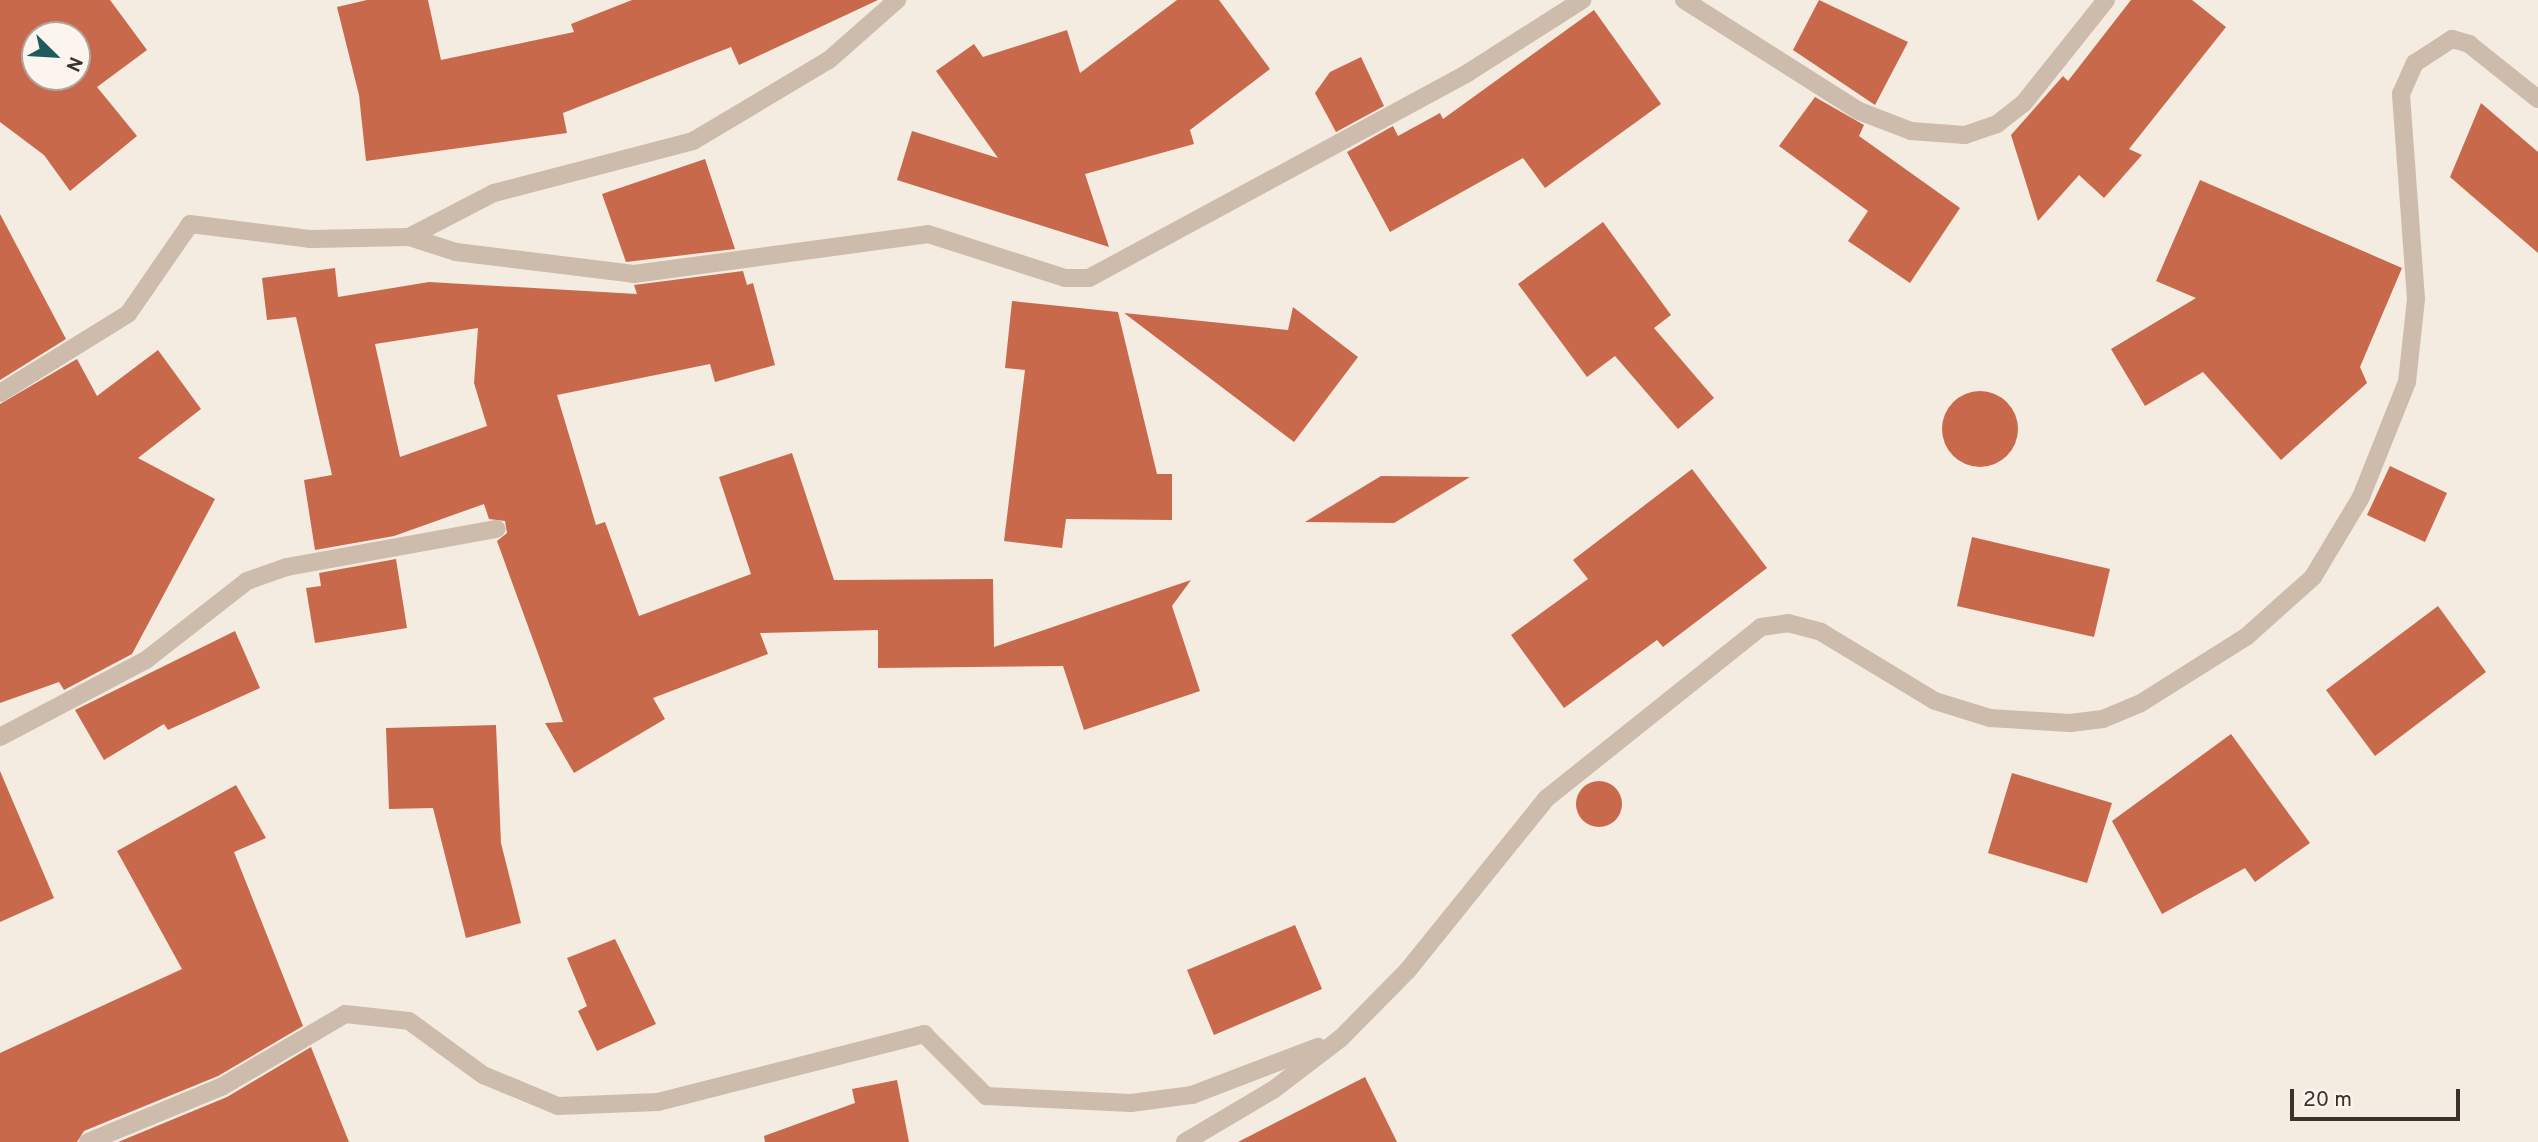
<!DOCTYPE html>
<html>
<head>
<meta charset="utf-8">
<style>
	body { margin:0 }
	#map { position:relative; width:2538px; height:1142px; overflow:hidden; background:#f4ebe1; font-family:Overpass,sans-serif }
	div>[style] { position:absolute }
	.building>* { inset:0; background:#c8694b }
	.round { border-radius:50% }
	.minor>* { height:18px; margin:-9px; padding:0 9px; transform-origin:9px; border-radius:9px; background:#cdbbac }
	span { translate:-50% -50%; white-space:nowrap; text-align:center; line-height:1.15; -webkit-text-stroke:7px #fbf5ee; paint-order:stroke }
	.north { position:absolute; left:21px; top:21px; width:70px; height:70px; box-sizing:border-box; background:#fbf5ee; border:2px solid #aea6a0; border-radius:50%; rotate:114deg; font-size:19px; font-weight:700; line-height:28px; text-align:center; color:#3b302b }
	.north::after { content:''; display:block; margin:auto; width:24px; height:32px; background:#1f5a5e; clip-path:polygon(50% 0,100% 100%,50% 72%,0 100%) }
	.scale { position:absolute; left:2290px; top:1089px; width:170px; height:32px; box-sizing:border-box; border:4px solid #3b302b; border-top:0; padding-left:9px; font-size:21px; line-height:24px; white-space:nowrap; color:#3b302b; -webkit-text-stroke:5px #fbf5ee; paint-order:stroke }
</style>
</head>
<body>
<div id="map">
	<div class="building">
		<div style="clip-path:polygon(evenodd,0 0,110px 0,147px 50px,97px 87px,137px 136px,70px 191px,44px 155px,0 122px,0 0,35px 35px,77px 35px,77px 77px,35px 77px,35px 35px)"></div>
		<div style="clip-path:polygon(367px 0,428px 0,441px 60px,574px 32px,571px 24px,632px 0,878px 0,739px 65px,731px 47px,563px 113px,567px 133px,366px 161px,359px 95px,337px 7px)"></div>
		<div style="clip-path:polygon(1177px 0,1219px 0,1270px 69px,1190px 130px,1194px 144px,1085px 174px,1109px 247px,897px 180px,912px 131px,998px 158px,936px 71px,974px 44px,983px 57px,1067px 30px,1080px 73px)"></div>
		<div style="clip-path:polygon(1819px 0,1908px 42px,1875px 105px,1793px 50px)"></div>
		<div style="clip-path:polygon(2131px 0,2192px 0,2226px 27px,2129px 149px,2142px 155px,2104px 198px,2079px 175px,2038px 221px,2011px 135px,2063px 76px,2068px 81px)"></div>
		<div style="clip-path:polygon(1594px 10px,1661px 104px,1545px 188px,1523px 158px,1390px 232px,1347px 152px,1393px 126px,1398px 136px,1440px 113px,1443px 119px)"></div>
		<div style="clip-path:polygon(1361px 57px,1384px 106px,1336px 132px,1315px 93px,1330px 72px)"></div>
		<div style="clip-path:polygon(1815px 97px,1864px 125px,1859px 136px,1960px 208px,1910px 283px,1848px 241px,1868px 211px,1779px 146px)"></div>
		<div style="clip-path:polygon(2481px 103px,2538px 152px,2538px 253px,2450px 177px)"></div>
		<div style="clip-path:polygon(705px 159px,735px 249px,626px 262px,602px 194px)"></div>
		<div style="clip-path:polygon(2200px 180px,2402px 268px,2360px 367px,2367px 383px,2281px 460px,2203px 372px,2145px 406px,2111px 349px,2196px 298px,2156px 281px)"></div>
		<div style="clip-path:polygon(0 214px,66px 339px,0 380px)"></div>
		<div style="clip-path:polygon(1603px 222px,1671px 315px,1654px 328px,1714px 398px,1678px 429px,1615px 356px,1587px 377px,1518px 284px)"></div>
		<div style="clip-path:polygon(evenodd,335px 268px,338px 297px,429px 282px,637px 294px,634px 285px,743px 271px,747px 285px,753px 283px,775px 365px,715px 382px,710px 364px,557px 395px,596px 525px,605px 522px,639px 616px,751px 574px,719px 477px,792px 453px,834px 580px,993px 579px,994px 647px,1191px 580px,1172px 606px,1200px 691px,1084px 730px,1063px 666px,878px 668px,878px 630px,760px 633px,768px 654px,653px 698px,665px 719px,574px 773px,545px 723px,563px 722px,497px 541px,507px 533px,505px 521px,489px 519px,484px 504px,394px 536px,315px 550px,304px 480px,332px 475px,296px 317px,267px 320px,262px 278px,335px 268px,478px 328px,474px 383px,487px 426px,400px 457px,375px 344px,478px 328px)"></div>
		<div style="clip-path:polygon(1012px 301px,1118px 312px,1157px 474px,1172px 474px,1172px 520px,1066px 519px,1062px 548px,1004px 541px,1025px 370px,1005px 368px)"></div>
		<div style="clip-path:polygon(1293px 307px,1358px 357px,1294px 442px,1124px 313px,1288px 330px)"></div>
		<div style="clip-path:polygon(158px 350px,201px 409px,138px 458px,215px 499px,132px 654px,64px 690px,59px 682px,0 703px,0 404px,77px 359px,97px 396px)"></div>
		<div class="round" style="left:1942px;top:391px;width:76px;height:76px"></div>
		<div style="clip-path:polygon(2390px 466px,2447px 493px,2425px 542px,2367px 515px)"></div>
		<div style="clip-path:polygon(1692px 469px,1767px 568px,1663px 647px,1657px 640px,1564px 708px,1511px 635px,1588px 579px,1573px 560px)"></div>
		<div style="clip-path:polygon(1381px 476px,1470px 477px,1394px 523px,1305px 522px)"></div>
		<div style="clip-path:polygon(1972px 537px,2110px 569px,2094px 637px,1957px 606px)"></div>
		<div style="clip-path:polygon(396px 559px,407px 628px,315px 643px,306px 588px,321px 586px,319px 573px)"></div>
		<div style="clip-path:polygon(2438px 606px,2486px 672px,2375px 756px,2326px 690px)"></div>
		<div style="clip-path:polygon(235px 631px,260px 688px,168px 730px,164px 724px,104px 760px,75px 710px)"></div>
		<div style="clip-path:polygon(496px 725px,501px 843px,521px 923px,466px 938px,433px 808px,389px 809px,386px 728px)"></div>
		<div style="clip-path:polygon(2231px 734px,2310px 843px,2255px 882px,2245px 868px,2162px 914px,2112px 821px)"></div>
		<div style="clip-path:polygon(0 771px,54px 898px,0 922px)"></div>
		<div style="clip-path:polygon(2012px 773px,2112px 803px,2087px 883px,1988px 853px)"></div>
		<div class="round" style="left:1576px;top:781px;width:46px;height:46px"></div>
		<div style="clip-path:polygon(236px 785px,266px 838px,234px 852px,303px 1026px,218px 1076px,84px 1131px,77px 1142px,0 1142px,0 1053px,182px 969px,117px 851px)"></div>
		<div style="clip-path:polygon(1295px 925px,1322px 989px,1214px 1035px,1187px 970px)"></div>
		<div style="clip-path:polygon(615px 939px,656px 1024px,597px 1051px,578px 1011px,587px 1006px,567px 958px)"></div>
		<div style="clip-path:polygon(311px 1047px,349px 1142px,118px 1142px,227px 1097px)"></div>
		<div style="clip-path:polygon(1365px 1077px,1397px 1142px,1238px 1142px)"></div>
		<div style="clip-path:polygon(897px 1080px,909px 1142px,765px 1142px,764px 1136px,855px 1103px,852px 1089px)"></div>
	</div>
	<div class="minor">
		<div style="left:1684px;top:0;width:207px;rotate:32.4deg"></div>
		<div style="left:1859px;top:111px;width:56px;rotate:21deg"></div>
		<div style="left:1911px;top:131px;width:54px;rotate:4.2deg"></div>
		<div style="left:1965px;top:135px;width:34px;rotate:-19deg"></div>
		<div style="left:1997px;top:124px;width:33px;rotate:-38deg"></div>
		<div style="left:2023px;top:104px;width:133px;rotate:-51.4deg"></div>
		<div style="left:409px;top:237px;width:96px;rotate:-27.4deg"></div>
		<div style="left:494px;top:193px;width:206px;rotate:-14.6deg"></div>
		<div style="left:693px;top:141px;width:158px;rotate:-30.8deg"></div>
		<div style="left:829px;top:60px;width:91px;rotate:-41.4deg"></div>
		<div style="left:0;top:393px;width:150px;rotate:-31.7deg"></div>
		<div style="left:128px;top:314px;width:109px;rotate:-55.4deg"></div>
		<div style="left:190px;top:224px;width:122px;rotate:7.1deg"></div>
		<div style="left:311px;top:239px;width:98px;rotate:-1.2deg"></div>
		<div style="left:409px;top:237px;width:49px;rotate:17.7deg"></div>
		<div style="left:456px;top:252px;width:179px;rotate:7deg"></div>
		<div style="left:634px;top:274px;width:297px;rotate:-7.7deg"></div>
		<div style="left:928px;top:234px;width:144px;rotate:17.8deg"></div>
		<div style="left:1065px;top:278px;width:24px"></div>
		<div style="left:1089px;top:278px;width:429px;rotate:-28.4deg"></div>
		<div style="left:1466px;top:74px;width:138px;rotate:-32.5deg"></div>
		<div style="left:0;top:737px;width:165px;rotate:-27.8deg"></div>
		<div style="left:146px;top:660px;width:128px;rotate:-38deg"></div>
		<div style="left:247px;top:581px;width:42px;rotate:-19.3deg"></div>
		<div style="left:287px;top:567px;width:213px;rotate:-10.3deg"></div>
		<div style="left:88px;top:1142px;width:146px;rotate:-22.5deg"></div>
		<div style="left:223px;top:1086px;width:142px;rotate:-30.5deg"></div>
		<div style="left:345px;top:1014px;width:64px;rotate:6.2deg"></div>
		<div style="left:409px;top:1021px;width:92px;rotate:36.1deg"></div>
		<div style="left:483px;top:1075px;width:81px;rotate:22.5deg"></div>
		<div style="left:558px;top:1106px;width:100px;rotate:-2.3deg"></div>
		<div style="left:658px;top:1102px;width:275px;rotate:-14.3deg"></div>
		<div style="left:924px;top:1034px;width:88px;rotate:45deg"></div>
		<div style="left:986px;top:1096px;width:145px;rotate:2.8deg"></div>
		<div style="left:1131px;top:1103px;width:62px;rotate:-7.5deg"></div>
		<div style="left:1192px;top:1095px;width:135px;rotate:-20.9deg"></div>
		<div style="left:1185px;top:1142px;width:102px;rotate:-30.6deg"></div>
		<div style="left:1273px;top:1090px;width:86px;rotate:-37.4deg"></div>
		<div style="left:1341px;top:1038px;width:95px;rotate:-45.4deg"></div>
		<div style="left:1408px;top:970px;width:221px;rotate:-51.1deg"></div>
		<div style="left:1547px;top:798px;width:274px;rotate:-38.6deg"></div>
		<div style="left:1761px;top:627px;width:27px;rotate:-8deg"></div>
		<div style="left:1788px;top:623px;width:34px;rotate:15deg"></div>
		<div style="left:1821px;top:632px;width:133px;rotate:31.2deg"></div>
		<div style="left:1935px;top:701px;width:58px;rotate:17.2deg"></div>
		<div style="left:1990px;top:718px;width:80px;rotate:3.6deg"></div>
		<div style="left:2070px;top:723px;width:33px;rotate:-7deg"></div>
		<div style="left:2103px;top:719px;width:41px;rotate:-22.8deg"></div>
		<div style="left:2141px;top:703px;width:124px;rotate:-32.2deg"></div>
		<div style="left:2246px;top:637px;width:90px;rotate:-41.8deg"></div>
		<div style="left:2313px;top:577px;width:93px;rotate:-59deg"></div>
		<div style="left:2361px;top:497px;width:124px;rotate:-68.2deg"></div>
		<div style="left:2407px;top:382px;width:83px;rotate:-83.8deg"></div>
		<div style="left:2416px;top:299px;width:206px;rotate:-94.2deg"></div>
		<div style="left:2401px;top:94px;width:34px;rotate:-66deg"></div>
		<div style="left:2415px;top:63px;width:44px;rotate:-33deg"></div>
		<div style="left:2452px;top:39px;width:18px;rotate:16deg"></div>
		<div style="left:2469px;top:44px;width:88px;rotate:38.6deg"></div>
	</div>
	<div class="north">N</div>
	<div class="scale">20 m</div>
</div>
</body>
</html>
